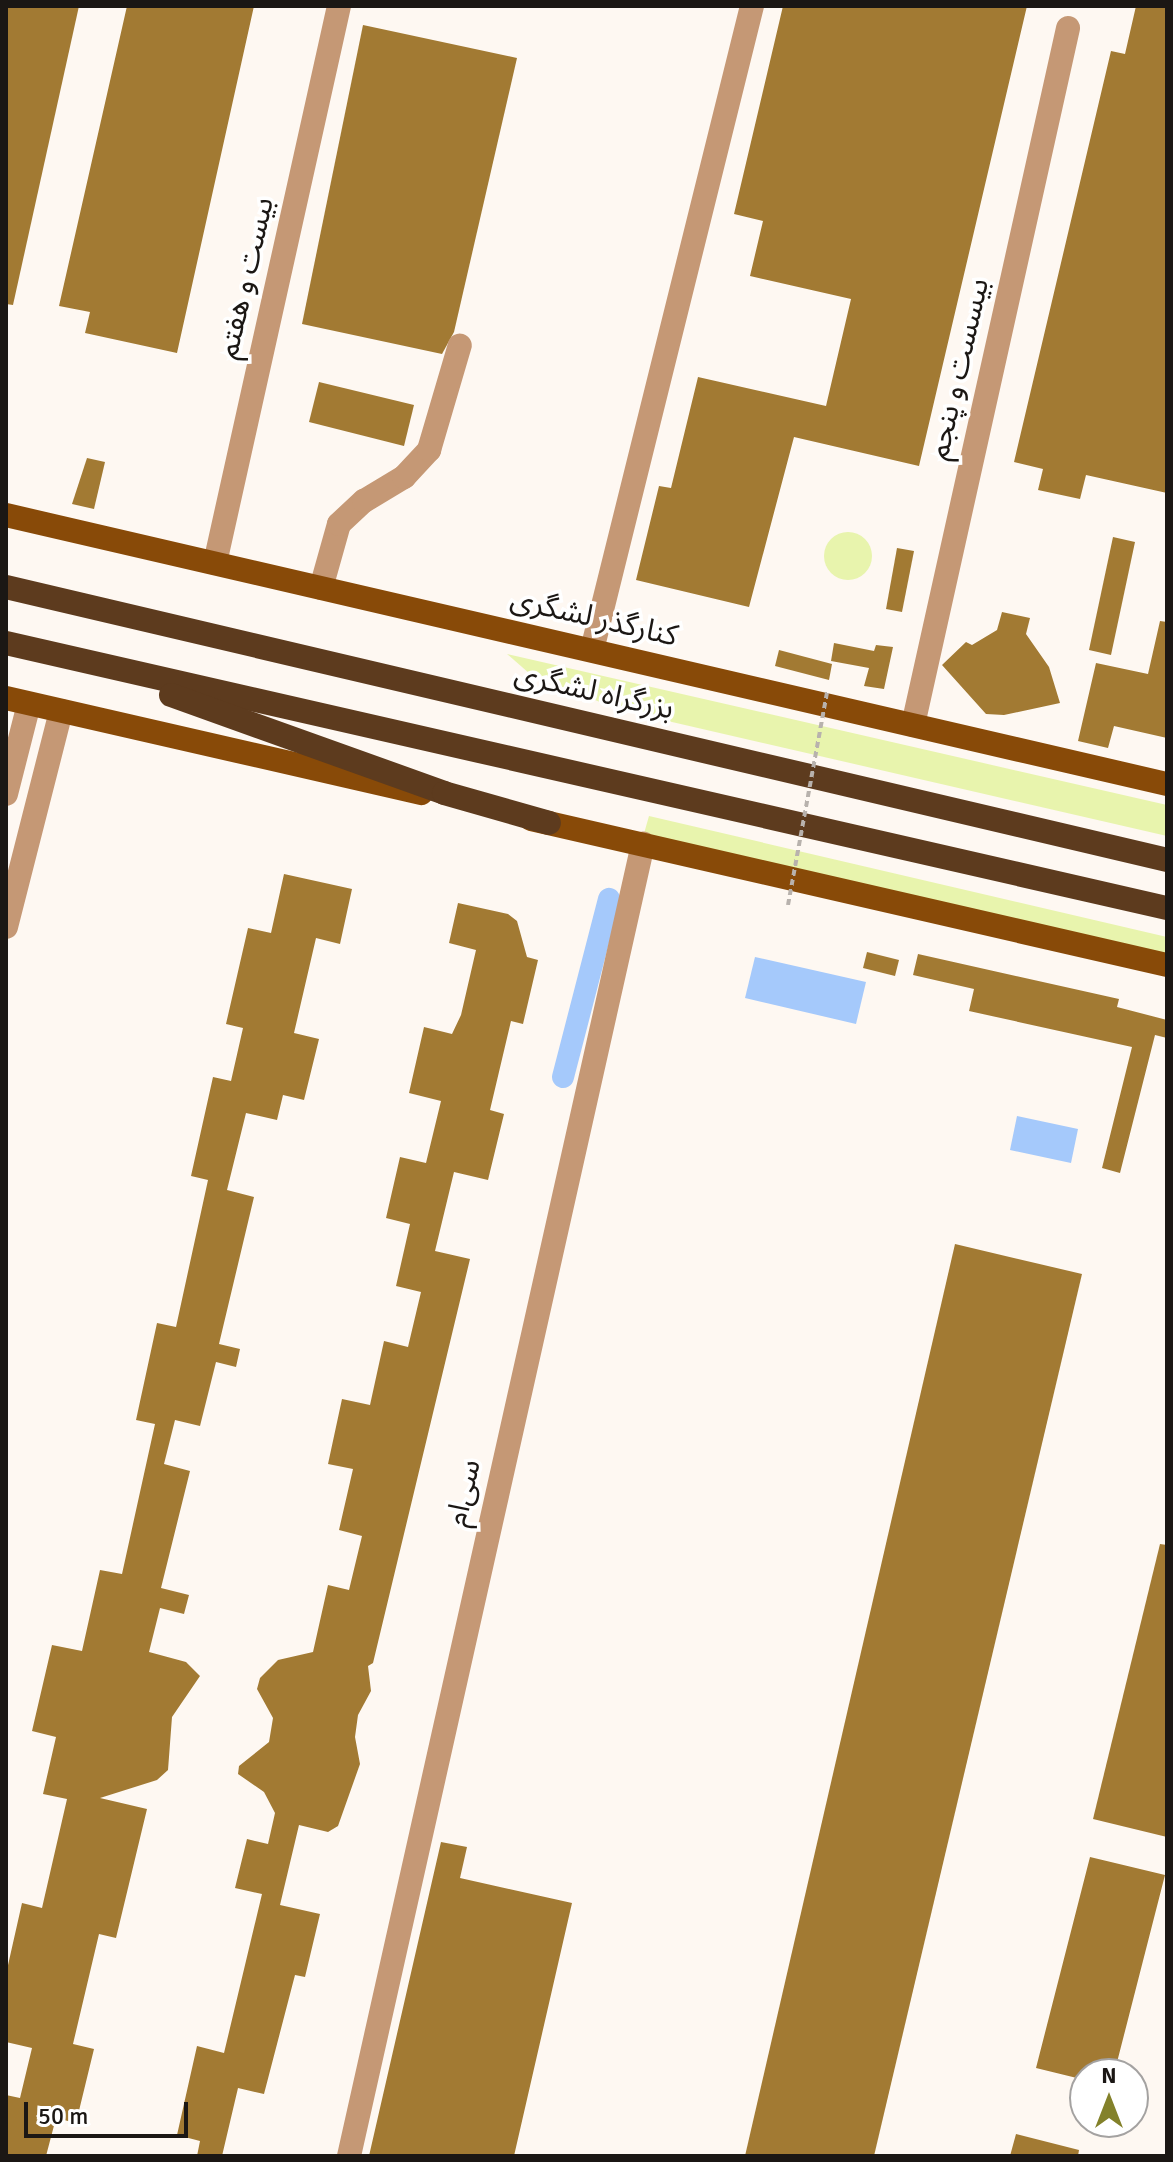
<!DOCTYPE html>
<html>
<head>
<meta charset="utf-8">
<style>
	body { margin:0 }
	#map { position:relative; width:1173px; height:2162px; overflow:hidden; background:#fef8f2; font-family:Signika,"Noto Sans Arabic",sans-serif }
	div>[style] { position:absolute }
	.green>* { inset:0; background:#e8f4ad }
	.round { border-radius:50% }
	.water>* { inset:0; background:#a5c9fb }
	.canal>* { height:22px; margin:-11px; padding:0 11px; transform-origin:11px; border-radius:11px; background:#a5c9fb }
	.building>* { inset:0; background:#a27a33 }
	.minor>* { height:24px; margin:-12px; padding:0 12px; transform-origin:12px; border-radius:12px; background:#c59875 }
	.major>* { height:24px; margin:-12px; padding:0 12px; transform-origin:12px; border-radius:12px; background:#884a08 }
	.highway>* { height:24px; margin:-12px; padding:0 12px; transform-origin:12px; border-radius:12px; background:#5d3b1e }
	.path-bridge>* { height:4px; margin-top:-2px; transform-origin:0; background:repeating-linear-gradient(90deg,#b8b2ad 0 6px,transparent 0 10px) }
	span { translate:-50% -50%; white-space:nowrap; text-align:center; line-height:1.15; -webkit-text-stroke:7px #fff; paint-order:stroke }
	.street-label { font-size:30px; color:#1b1714 }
	.frame { position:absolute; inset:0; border:8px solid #1b1714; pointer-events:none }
	.north { position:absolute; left:1069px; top:2058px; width:80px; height:80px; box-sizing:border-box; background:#fff; border:2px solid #a4a2a1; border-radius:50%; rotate:0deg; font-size:22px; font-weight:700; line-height:32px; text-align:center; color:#1b1714 }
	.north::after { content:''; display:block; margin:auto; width:28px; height:36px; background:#83812a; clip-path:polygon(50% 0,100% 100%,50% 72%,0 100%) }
	.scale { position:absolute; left:24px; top:2102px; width:164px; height:36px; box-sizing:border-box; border:4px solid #1b1714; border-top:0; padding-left:10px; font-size:24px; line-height:28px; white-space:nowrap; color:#1b1714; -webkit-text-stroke:6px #fff; paint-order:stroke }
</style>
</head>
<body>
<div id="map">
	<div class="green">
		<div class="round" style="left:824px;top:532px;width:48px;height:48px"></div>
		<div style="clip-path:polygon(507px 654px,1167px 805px,1167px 836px,620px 710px,530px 674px)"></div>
		<div style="clip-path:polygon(649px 816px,1167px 937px,1167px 957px,643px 837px)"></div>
	</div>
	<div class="water">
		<div style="clip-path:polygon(755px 957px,866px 982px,856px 1024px,745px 998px)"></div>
		<div style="clip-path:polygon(1017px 1116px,1078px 1129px,1071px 1163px,1010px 1150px)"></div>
	</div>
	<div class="canal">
		<div style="left:563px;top:1077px;width:184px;rotate:-75.5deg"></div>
	</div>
	<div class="building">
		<div style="clip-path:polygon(6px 6px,79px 6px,13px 305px,6px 304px)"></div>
		<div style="clip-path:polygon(127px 6px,254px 6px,177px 353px,85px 333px,90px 312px,59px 306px)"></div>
		<div style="clip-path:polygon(783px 6px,1027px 6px,919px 466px,794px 437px,749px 607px,636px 580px,659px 486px,671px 488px,698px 377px,826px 406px,851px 299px,750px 276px,763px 221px,734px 214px)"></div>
		<div style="clip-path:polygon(1136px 6px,1167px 6px,1167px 493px,1086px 475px,1080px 499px,1038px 490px,1043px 469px,1014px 462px,1111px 51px,1125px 54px)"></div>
		<div style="clip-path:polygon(363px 25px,517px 58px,454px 332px,442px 354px,302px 324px)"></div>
		<div style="clip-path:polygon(319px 382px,414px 405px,404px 446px,309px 422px)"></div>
		<div style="clip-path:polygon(87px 458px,105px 462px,94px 509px,72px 504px)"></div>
		<div style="clip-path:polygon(1113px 537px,1135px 542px,1111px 655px,1089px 650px)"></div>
		<div style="clip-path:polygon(897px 548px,914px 551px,902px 612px,886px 609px)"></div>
		<div style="clip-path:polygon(1002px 612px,1030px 618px,1026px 634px,1049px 667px,1060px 703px,1004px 715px,986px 714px,942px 665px,966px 642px,972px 645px,997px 630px)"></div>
		<div style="clip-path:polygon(1160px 621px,1167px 622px,1167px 738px,1114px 726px,1108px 748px,1078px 741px,1096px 663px,1148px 674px)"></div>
		<div style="clip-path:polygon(834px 643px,874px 651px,876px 645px,893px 647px,884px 689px,864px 686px,869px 668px,831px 661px)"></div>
		<div style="clip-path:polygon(779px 650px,832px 664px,829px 680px,775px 666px)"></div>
		<div style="clip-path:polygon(284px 874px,352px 889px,340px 944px,316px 938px,294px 1033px,319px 1039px,304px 1100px,283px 1095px,277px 1120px,246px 1113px,227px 1190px,254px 1197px,219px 1344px,240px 1349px,236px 1367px,216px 1362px,200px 1426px,175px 1420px,164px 1464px,190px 1471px,161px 1588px,189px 1595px,184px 1614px,160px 1608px,149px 1652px,186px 1662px,200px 1676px,172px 1717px,168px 1770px,157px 1780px,100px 1798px,147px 1809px,116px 1938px,99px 1934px,73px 2044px,94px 2049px,76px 2123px,56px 2118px,46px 2156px,6px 2156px,6px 2095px,20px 2098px,32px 2048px,6px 2042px,6px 1974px,22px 1903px,42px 1908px,67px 1799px,43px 1794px,56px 1737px,32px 1731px,52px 1645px,82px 1651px,100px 1570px,122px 1574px,155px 1424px,136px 1420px,157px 1323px,176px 1327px,208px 1180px,191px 1176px,213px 1077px,231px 1081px,243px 1028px,226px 1024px,248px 928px,271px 933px)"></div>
		<div style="clip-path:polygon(458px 903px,508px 914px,517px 921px,527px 957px,538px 960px,523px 1024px,511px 1021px,490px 1110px,504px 1114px,488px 1180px,454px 1172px,435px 1251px,470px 1259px,373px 1663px,368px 1666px,371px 1691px,358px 1715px,355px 1737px,360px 1764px,338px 1826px,328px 1832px,299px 1825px,280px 1905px,320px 1914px,305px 1977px,295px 1975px,264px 2094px,238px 2088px,222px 2156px,197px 2156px,200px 2141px,177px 2135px,197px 2046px,224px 2053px,262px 1894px,235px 1888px,247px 1839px,268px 1844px,275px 1813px,264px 1792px,238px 1774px,239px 1766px,269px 1742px,273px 1718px,257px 1689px,260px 1678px,278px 1660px,313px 1652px,328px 1585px,349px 1590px,362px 1536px,339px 1530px,353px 1469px,328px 1464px,342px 1399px,370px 1405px,384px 1341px,408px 1347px,421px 1292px,396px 1286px,410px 1224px,386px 1218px,400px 1157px,426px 1163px,441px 1101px,409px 1093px,424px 1027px,452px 1034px,461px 1015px,476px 950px,449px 943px)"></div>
		<div style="clip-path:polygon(867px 952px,899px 960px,895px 976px,863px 968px)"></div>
		<div style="clip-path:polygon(918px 954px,1119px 999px,1117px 1007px,1167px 1020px,1167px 1038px,1155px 1035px,1120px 1173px,1102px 1168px,1132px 1047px,969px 1011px,974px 989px,913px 975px)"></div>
		<div style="clip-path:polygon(955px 1244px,1082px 1274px,874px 2156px,745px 2156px)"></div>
		<div style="clip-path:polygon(1160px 1544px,1167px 1545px,1167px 1837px,1093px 1819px)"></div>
		<div style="clip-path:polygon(441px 1842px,467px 1847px,460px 1878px,572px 1903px,514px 2156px,369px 2156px)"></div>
		<div style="clip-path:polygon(1090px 1857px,1165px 1875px,1114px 2074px,1085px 2074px,1085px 2080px,1036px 2068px)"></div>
		<div style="clip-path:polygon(1016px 2134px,1079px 2150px,1078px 2156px,1010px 2156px)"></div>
	</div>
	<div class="minor">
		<div style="left:215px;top:563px;width:571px;rotate:-77.45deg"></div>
		<div style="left:321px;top:588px;width:66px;rotate:-74.3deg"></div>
		<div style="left:339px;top:524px;width:34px;rotate:-43deg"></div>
		<div style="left:364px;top:501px;width:47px;rotate:-31deg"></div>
		<div style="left:404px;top:477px;width:37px;rotate:-47deg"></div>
		<div style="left:429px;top:450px;width:109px;rotate:-73.6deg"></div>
		<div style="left:592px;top:650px;width:664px;rotate:-76.05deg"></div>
		<div style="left:913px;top:725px;width:714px;rotate:-77.46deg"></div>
		<div style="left:6px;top:794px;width:93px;rotate:-75.7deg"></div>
		<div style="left:6px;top:927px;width:223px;rotate:-75.7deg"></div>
		<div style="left:349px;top:2156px;width:1345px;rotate:-77.37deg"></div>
	</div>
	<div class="major">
		<div style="left:6px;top:515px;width:1192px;rotate:13.05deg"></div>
		<div style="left:6px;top:698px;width:426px;rotate:12.9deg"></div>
		<div style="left:531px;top:819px;width:653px;rotate:12.93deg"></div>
	</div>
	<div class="highway">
		<div style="left:6px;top:587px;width:1193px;rotate:13.23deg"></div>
		<div style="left:6px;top:643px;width:1191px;rotate:12.86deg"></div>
		<div style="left:171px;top:695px;width:290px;rotate:19.7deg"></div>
		<div style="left:444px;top:793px;width:109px;rotate:15.9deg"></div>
	</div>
	<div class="path-bridge">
		<div style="left:788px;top:905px;width:217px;rotate:-79.6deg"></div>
	</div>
	<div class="street-label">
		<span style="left:246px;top:278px;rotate:-77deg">بیست و هفتم</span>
		<span style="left:959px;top:369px;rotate:-77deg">بیسست و پنجم</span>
		<span style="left:594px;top:618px;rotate:13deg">کنارگذر لشگری</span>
		<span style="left:594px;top:692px;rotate:13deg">بزرگراه لشگری</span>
		<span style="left:464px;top:1493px;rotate:-77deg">سی‌ام</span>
	</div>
	<div class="frame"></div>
	<div class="north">N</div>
	<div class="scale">50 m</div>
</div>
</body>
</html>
